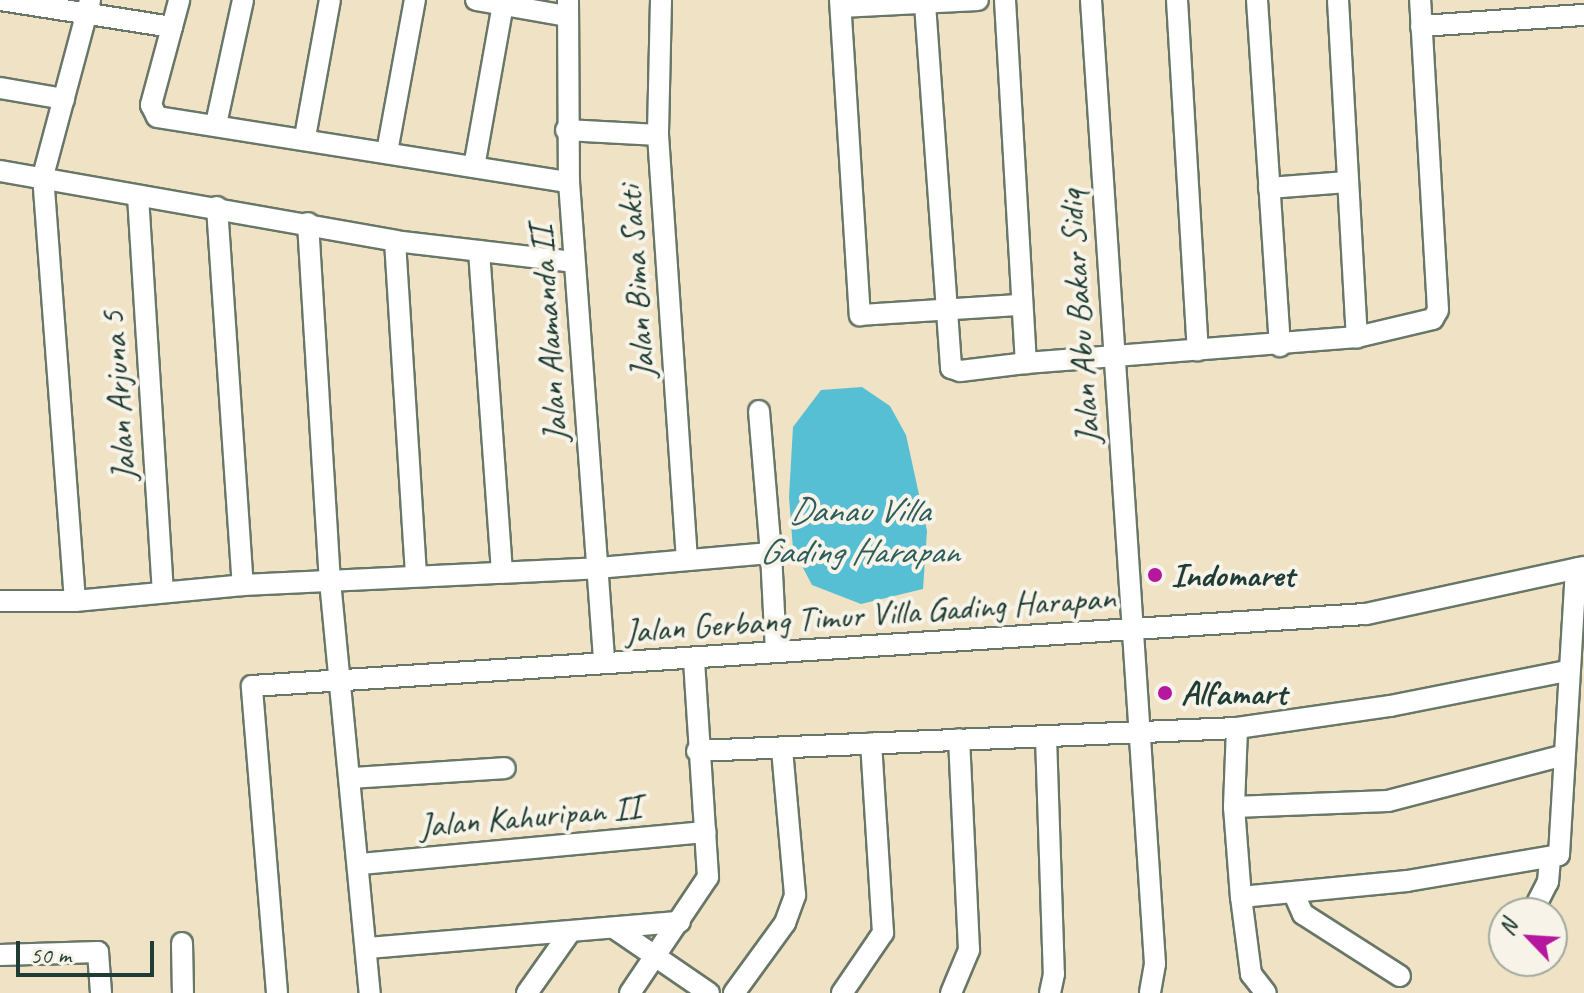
<!DOCTYPE html>
<html>
<head>
<meta charset="utf-8">
<style>
	body { margin:0 }
	#map { position:relative; width:1584px; height:993px; overflow:hidden; background:#f0e2c5; font-family:Caveat,sans-serif }
	div>[style] { position:absolute }
	.water>* { inset:0; background:#57bfd4 }
	.roads { filter:drop-shadow(2px 0 #687767) drop-shadow(-2px 0 #687767) drop-shadow(0 2px #687767) drop-shadow(0 -2px #687767) }
	.street>* { height:20px; margin:-10px; padding:0 10px; transform-origin:10px; border-radius:10px; background:#fff }
	.dots>* { width:22px; height:22px; translate:-50% -50%; box-sizing:border-box; border:4px solid #f7f3e8; border-radius:50% }
	span { translate:-50% -50%; white-space:nowrap; text-align:center; line-height:1.15; -webkit-text-stroke:8px #f7f3e8; paint-order:stroke }
	.street-label { font-size:34px; color:#1f3d34 }
	.poi-label { font-size:34px; color:#1f3d34; font-weight:700 }
	.left { translate:0 -50%; text-align:left }
	.water-label { font-size:36px; color:#2d5e5c; font-style:italic }
	.north { position:absolute; left:1488px; top:897px; width:80px; height:80px; box-sizing:border-box; background:#f7f3e8; border:2px solid #a1aaa0; border-radius:50%; rotate:295deg; font-size:22px; font-weight:700; line-height:32px; text-align:center; color:#1f3d34 }
	.north::after { content:''; display:block; margin:auto; width:28px; height:36px; background:#b5179e; clip-path:polygon(50% 0,100% 100%,50% 72%,0 100%) }
	.scale { position:absolute; left:16px; top:941px; width:138px; height:36px; box-sizing:border-box; border:4px solid #1f3d34; border-top:0; padding-left:10px; font-size:24px; line-height:28px; white-space:nowrap; color:#1f3d34; -webkit-text-stroke:6px #f7f3e8; paint-order:stroke }
</style>
</head>
<body>
<div id="map">
	<div class="water">
		<div style="clip-path:polygon(862px 387px,890px 406px,906px 435px,927px 531px,923px 589px,861px 604px,812px 585px,793px 549px,789px 497px,793px 427px,821px 390px)"></div>
	</div>
	<div class="roads">
		<div class="street">
			<div style="left:1px;top:0;width:173px;rotate:9deg"></div>
			<div style="left:172px;top:27px;width:81px;rotate:105.1deg"></div>
			<div style="left:151px;top:105px;width:13px;rotate:63deg"></div>
			<div style="left:157px;top:117px;width:417px;rotate:9deg"></div>
			<div style="left:476px;top:0;width:92px;rotate:10deg"></div>
			<div style="left:568px;top:0;width:182px;rotate:89.7deg"></div>
			<div style="left:569px;top:182px;width:482px;rotate:85.8deg"></div>
			<div style="left:661px;top:0;width:135px;rotate:91.3deg"></div>
			<div style="left:658px;top:135px;width:426px;rotate:86.1deg"></div>
			<div style="left:840px;top:0;width:316px;rotate:86.4deg"></div>
			<div style="left:860px;top:315px;width:160px;rotate:-3.6deg"></div>
			<div style="left:1005px;top:0;width:364px;rotate:86.7deg"></div>
			<div style="left:1026px;top:363px;width:332px;rotate:-4.5deg"></div>
			<div style="left:1357px;top:337px;width:78px;rotate:-13.3deg"></div>
			<div style="left:1433px;top:319px;width:10px;rotate:-61deg"></div>
			<div style="left:1438px;top:310px;width:311px;rotate:-93.3deg"></div>
			<div style="left:1091px;top:0;width:966px;rotate:86.2deg"></div>
			<div style="left:1155px;top:964px;width:29px;rotate:100deg"></div>
			<div style="left:1177px;top:0;width:351px;rotate:86.6deg"></div>
			<div style="left:1257px;top:0;width:347px;rotate:86.2deg"></div>
			<div style="left:1338px;top:0;width:338px;rotate:86.8deg"></div>
			<div style="left:925px;top:4px;width:365px;rotate:85.9deg"></div>
			<div style="left:951px;top:368px;width:9px;rotate:18deg"></div>
			<div style="left:960px;top:371px;width:66px;rotate:-6.9deg"></div>
			<div style="left:841px;top:7px;width:137px;rotate:-2.9deg"></div>
			<div style="left:1421px;top:26px;width:163px;rotate:-3.9deg"></div>
			<div style="left:172px;top:27px;width:28px;rotate:-75deg"></div>
			<div style="left:0;top:88px;width:65px;rotate:9.8deg"></div>
			<div style="left:216px;top:124px;width:127px;rotate:-77.7deg"></div>
			<div style="left:566px;top:130px;width:92px;rotate:3.1deg"></div>
			<div style="left:305px;top:137px;width:139px;rotate:-79.7deg"></div>
			<div style="left:387px;top:152px;width:155px;rotate:-79.6deg"></div>
			<div style="left:474px;top:167px;width:165px;rotate:-79.9deg"></div>
			<div style="left:0;top:171px;width:401px;rotate:10deg"></div>
			<div style="left:395px;top:241px;width:180px;rotate:6.7deg"></div>
			<div style="left:1269px;top:188px;width:78px;rotate:-4.4deg"></div>
			<div style="left:138px;top:196px;width:396px;rotate:86.4deg"></div>
			<div style="left:217px;top:207px;width:379px;rotate:86.1deg"></div>
			<div style="left:308px;top:223px;width:359px;rotate:86.5deg"></div>
			<div style="left:330px;top:581px;width:414px;rotate:84.5deg"></div>
			<div style="left:395px;top:241px;width:335px;rotate:86.4deg"></div>
			<div style="left:479px;top:251px;width:320px;rotate:85.9deg"></div>
			<div style="left:759px;top:411px;width:143px;rotate:85.2deg"></div>
			<div style="left:0;top:601px;width:75px"></div>
			<div style="left:75px;top:601px;width:169px;rotate:-5.4deg"></div>
			<div style="left:243px;top:585px;width:355px;rotate:-2.7deg"></div>
			<div style="left:598px;top:568px;width:174px;rotate:-5deg"></div>
			<div style="left:771px;top:553px;width:99px;rotate:87.1deg"></div>
			<div style="left:75px;top:601px;width:426px;rotate:-94.3deg"></div>
			<div style="left:43px;top:176px;width:182px;rotate:-75deg"></div>
			<div style="left:1237px;top:728px;width:79px;rotate:92.2deg"></div>
			<div style="left:1234px;top:807px;width:90px;rotate:85.6deg"></div>
			<div style="left:1241px;top:897px;width:78px;rotate:82.6deg"></div>
			<div style="left:1251px;top:974px;width:24px;rotate:52deg"></div>
			<div style="left:1046px;top:737px;width:237px;rotate:88.1deg"></div>
			<div style="left:1054px;top:974px;width:19px;rotate:102deg"></div>
			<div style="left:697px;top:751px;width:540px;rotate:-2.44deg"></div>
			<div style="left:1237px;top:728px;width:155px;rotate:-8.2deg"></div>
			<div style="left:1390px;top:706px;width:180px;rotate:-11.2deg"></div>
			<div style="left:352px;top:778px;width:153px;rotate:-3.7deg"></div>
			<div style="left:1234px;top:807px;width:154px;rotate:-2.2deg"></div>
			<div style="left:1388px;top:801px;width:182px;rotate:-14.6deg"></div>
			<div style="left:360px;top:864px;width:347px;rotate:-5.3deg"></div>
			<div style="left:1294px;top:894px;width:22px;rotate:66deg"></div>
			<div style="left:1303px;top:914px;width:115px;rotate:32.6deg"></div>
			<div style="left:1241px;top:897px;width:167px;rotate:-5.5deg"></div>
			<div style="left:1407px;top:881px;width:154px;rotate:-9.7deg"></div>
			<div style="left:1559px;top:855px;width:287px;rotate:-86.6deg"></div>
			<div style="left:1532px;top:913px;width:35px;rotate:-63deg"></div>
			<div style="left:1548px;top:882px;width:25px;rotate:-85deg"></div>
			<div style="left:614px;top:928px;width:115px;rotate:34.4deg"></div>
			<div style="left:182px;top:943px;width:50px;rotate:88.9deg"></div>
			<div style="left:368px;top:948px;width:313px;rotate:-4.8deg"></div>
			<div style="left:0;top:955px;width:98px;rotate:-1.8deg"></div>
			<div style="left:98px;top:952px;width:41px;rotate:85.8deg"></div>
			<div style="left:277px;top:993px;width:308px;rotate:-94.7deg"></div>
			<div style="left:252px;top:686px;width:1116px;rotate:-3.7deg"></div>
			<div style="left:1366px;top:614px;width:223px;rotate:-12.2deg"></div>
			<div style="left:527px;top:993px;width:71px;rotate:-54.7deg"></div>
			<div style="left:630px;top:993px;width:140px;rotate:-56.1deg"></div>
			<div style="left:708px;top:877px;width:219px;rotate:-93.7deg"></div>
			<div style="left:734px;top:993px;width:87px;rotate:-53.9deg"></div>
			<div style="left:785px;top:923px;width:30px;rotate:-70deg"></div>
			<div style="left:795px;top:895px;width:148px;rotate:-95.1deg"></div>
			<div style="left:842px;top:993px;width:73px;rotate:-55.7deg"></div>
			<div style="left:883px;top:933px;width:190px;rotate:-93.6deg"></div>
			<div style="left:951px;top:993px;width:47px;rotate:-67.3deg"></div>
			<div style="left:969px;top:950px;width:211px;rotate:-92.7deg"></div>
		</div>
	</div>
	<div class="dots">
		<div style="left:1155px;top:575px;background:#b5179e"></div>
		<div style="left:1165px;top:693px;background:#b5179e"></div>
	</div>
	<div class="street-label">
		<span style="left:636px;top:282px;rotate:-94deg">Jalan Bima Sakti</span>
		<span style="left:1079px;top:317px;rotate:-94deg">Jalan Abu Bakar Sidiq</span>
		<span style="left:548px;top:334px;rotate:-94deg">Jalan Alamanda II</span>
		<span style="left:118px;top:396px;rotate:-94deg">Jalan Arjuna 5</span>
		<span style="left:870px;top:614px;rotate:-4deg">Jalan Gerbang Timur Villa Gading Harapan</span>
		<span style="left:530px;top:816px;rotate:-5deg">Jalan Kahuripan II</span>
	</div>
	<div class="poi-label">
		<span class="left" style="left:1171px;top:575px">Indomaret</span>
		<span class="left" style="left:1181px;top:693px">Alfamart</span>
	</div>
	<div class="water-label">
		<span style="left:859px;top:531px">Danau Villa<br>Gading Harapan</span>
	</div>
	<div class="north">N</div>
	<div class="scale">50 m</div>
</div>
</body>
</html>
